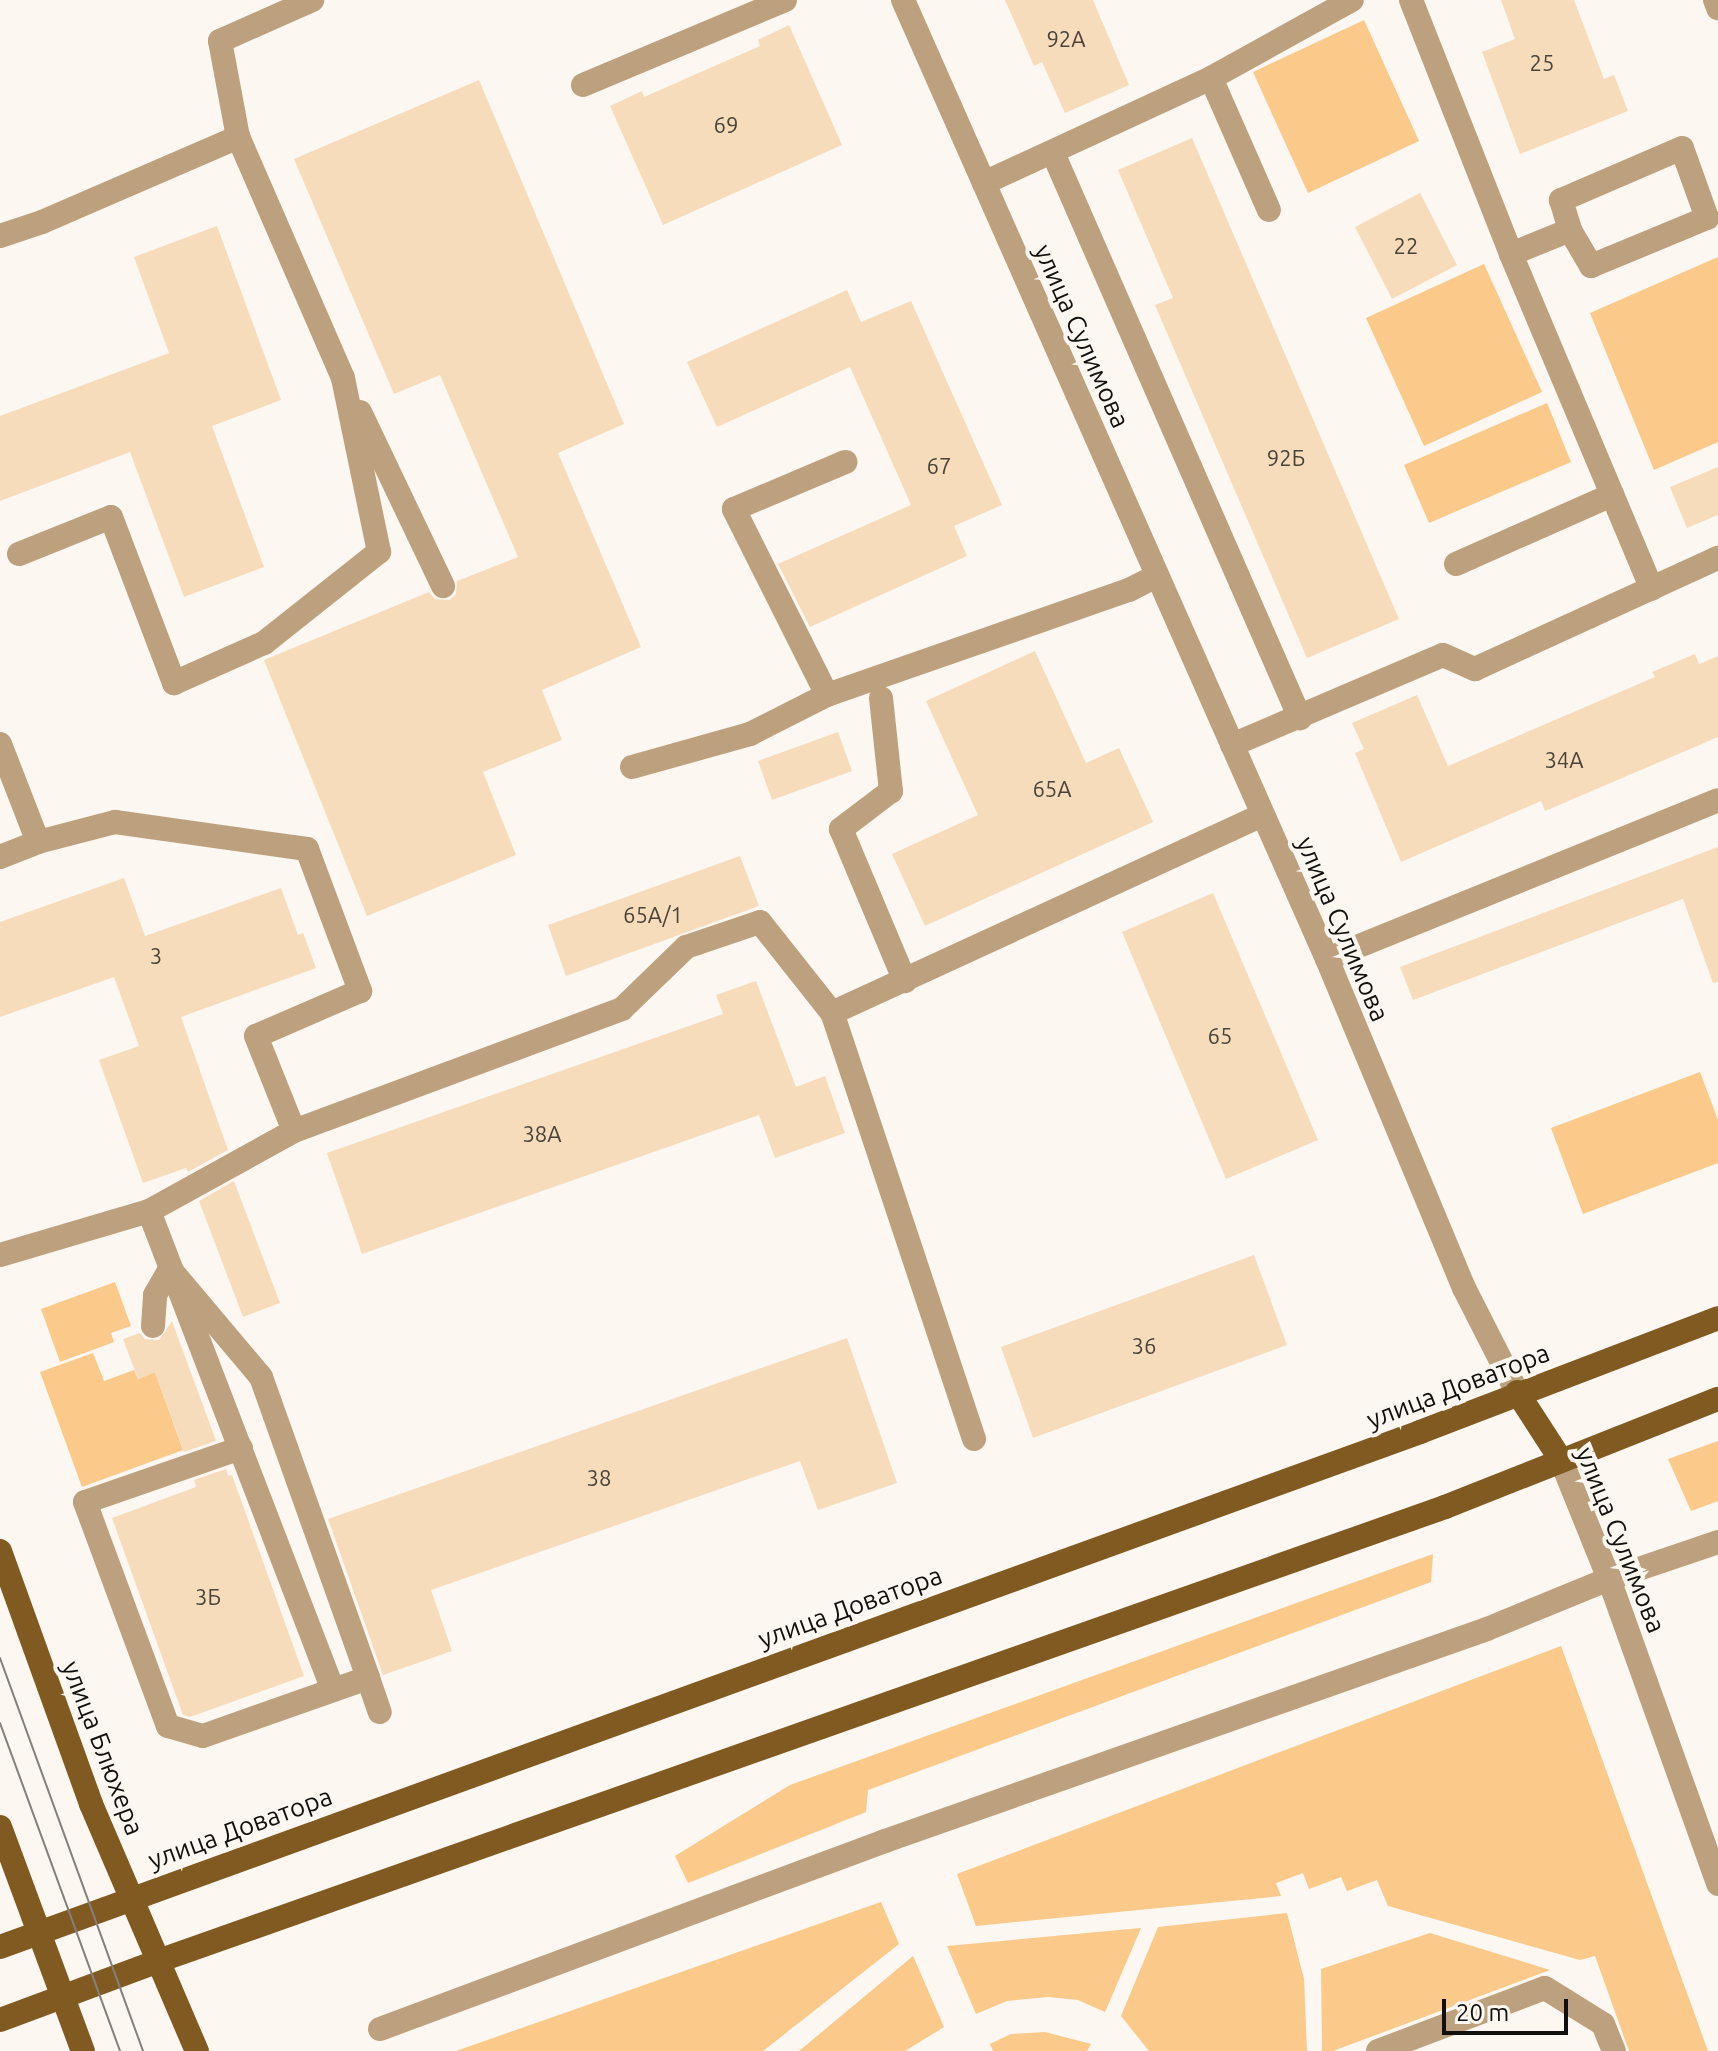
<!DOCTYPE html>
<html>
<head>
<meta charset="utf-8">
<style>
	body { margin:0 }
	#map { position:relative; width:1718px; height:2051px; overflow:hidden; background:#fcf7f0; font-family:Ubuntu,sans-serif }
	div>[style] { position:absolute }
	.green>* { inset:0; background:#fbc98a }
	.building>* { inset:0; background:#f7dcbc }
	.minor>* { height:24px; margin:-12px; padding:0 12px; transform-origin:12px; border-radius:12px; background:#bda17e }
	.major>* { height:24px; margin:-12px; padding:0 12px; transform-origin:12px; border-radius:12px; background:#815a22 }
	.tram>* { height:2px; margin:-1px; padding:0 1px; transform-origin:1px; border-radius:1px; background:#83807c }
	span { translate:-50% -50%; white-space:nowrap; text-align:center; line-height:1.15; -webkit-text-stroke:8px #fcf7f0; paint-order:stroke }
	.number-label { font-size:22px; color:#4a433a }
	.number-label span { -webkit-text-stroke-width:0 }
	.street-label { font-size:26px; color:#11100e }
	.scale { position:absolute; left:1442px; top:1999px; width:126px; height:36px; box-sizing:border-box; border:4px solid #11100e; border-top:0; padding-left:10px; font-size:24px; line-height:28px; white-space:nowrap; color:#11100e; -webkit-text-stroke:6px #fcf7f0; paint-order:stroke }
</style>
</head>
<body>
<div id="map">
	<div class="green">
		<div style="clip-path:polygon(1364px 20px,1419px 141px,1308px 193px,1253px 72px)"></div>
		<div style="clip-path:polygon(1718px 257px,1718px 442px,1654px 470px,1590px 313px)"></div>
		<div style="clip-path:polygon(1484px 264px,1542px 392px,1424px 446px,1366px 318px)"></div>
		<div style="clip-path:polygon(1547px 403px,1571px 462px,1429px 523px,1404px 465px)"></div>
		<div style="clip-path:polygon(1700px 1072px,1718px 1120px,1718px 1163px,1583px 1214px,1551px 1128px)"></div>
		<div style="clip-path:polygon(115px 1282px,131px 1326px,111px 1333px,114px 1342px,60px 1362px,41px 1309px)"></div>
		<div style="clip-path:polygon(93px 1353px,104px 1381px,134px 1370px,138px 1379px,155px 1372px,183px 1450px,82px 1487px,40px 1372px)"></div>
		<div style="clip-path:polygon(1718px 1441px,1718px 1501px,1691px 1511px,1668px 1459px)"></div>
		<div style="clip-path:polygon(1433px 1554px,1431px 1582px,868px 1790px,866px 1812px,688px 1883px,675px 1856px,790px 1785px)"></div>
		<div style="clip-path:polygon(1561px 1646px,1708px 2051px,1629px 2051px,1595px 1956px,1580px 1960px,1388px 1906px,1377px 1880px,1347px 1891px,1341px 1877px,1309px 1889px,1303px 1873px,1276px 1883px,1281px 1896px,976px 1926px,957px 1874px)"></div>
		<div style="clip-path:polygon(881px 1902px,899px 1944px,763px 2051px,456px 2051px)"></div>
		<div style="clip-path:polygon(1287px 1913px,1304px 1979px,1307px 2051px,1149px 2051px,1121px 2016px,1158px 1927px)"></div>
		<div style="clip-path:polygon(1141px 1928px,1105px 2012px,1078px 2000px,1048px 1997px,1007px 2001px,976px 2014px,947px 1946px)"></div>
		<div style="clip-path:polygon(1430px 1933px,1550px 1970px,1333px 2051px,1322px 2051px,1321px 1969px)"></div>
		<div style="clip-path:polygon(913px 1956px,944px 2027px,905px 2051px,799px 2051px)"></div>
		<div style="clip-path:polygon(1045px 2032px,1091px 2044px,1087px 2051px,993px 2051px,990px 2044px,1011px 2034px)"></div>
	</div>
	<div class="building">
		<div style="clip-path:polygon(1005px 0,1093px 0,1129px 85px,1065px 113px,1042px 62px,1034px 66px)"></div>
		<div style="clip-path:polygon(1501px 0,1574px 0,1604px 79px,1614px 75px,1628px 111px,1520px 154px,1482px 52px,1515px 39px)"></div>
		<div style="clip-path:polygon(789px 25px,842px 145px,663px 225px,610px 106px,642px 91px,644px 97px,760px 46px,758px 40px)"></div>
		<div style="clip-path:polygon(479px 80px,624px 424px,558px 453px,641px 647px,542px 690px,562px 740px,483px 772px,516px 855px,367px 916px,264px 660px,429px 592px,435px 599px,449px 600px,456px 594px,457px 581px,518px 557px,440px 375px,394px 394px,294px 159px)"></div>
		<div style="clip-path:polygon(1192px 138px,1399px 619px,1307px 658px,1155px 305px,1173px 298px,1118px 170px)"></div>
		<div style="clip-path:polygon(1420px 193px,1457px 265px,1392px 299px,1355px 227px)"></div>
		<div style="clip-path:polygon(217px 226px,281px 400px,212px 426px,264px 567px,184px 597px,130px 452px,0 501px,0 416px,169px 353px,134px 257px)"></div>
		<div style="clip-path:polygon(847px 290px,861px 322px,911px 301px,1002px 505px,954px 526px,967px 556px,810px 627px,778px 564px,911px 505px,850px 367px,717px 427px,687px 362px)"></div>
		<div style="clip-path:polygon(1718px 467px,1718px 515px,1687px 528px,1670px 487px)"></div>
		<div style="clip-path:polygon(1035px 651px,1086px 763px,1119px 748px,1153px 822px,925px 926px,892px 854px,978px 815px,926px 701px)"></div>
		<div style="clip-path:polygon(1695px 654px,1699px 664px,1718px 656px,1718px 737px,1545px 811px,1541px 801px,1401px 862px,1355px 753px,1364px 749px,1352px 723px,1417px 695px,1448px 766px,1655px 677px,1652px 672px)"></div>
		<div style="clip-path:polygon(838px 732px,852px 771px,772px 800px,758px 761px)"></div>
		<div style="clip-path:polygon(1718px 847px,1718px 982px,1713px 983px,1683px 899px,1413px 1000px,1400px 967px)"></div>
		<div style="clip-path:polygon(740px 856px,759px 906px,566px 976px,548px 925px)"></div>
		<div style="clip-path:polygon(124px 878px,145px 936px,281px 888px,298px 935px,303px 933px,316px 968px,181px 1017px,228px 1150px,188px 1172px,186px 1168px,143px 1183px,99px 1060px,139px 1046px,114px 977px,0 1017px,0 922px)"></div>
		<div style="clip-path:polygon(1213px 893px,1318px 1140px,1226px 1179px,1122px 932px)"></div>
		<div style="clip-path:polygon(756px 981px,796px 1087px,825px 1076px,845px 1133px,775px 1158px,759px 1115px,362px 1254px,327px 1153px,723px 1014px,716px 995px)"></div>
		<div style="clip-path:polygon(234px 1181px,280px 1303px,243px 1317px,199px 1201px)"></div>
		<div style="clip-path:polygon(1254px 1255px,1287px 1345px,1033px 1438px,1001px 1347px)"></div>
		<div style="clip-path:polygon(172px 1321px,216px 1441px,184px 1452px,155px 1372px,138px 1379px,123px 1339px,140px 1333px,145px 1339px,159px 1340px)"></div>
		<div style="clip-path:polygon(847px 1338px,897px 1483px,818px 1510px,800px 1461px,431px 1590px,452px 1651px,383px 1675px,328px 1519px)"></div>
		<div style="clip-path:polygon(226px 1469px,228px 1476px,232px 1475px,304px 1676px,190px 1717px,183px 1715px,112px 1518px,196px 1487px,194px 1480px)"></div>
	</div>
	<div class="minor">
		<div style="left:903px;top:0;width:1049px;rotate:66.15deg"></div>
		<div style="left:1327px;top:959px;width:356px;rotate:67.4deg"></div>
		<div style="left:1464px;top:1288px;width:117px;rotate:63deg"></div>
		<div style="left:1411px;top:0;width:273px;rotate:68.5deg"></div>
		<div style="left:1511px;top:254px;width:363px;rotate:67.2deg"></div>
		<div style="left:1715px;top:0;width:9px;rotate:69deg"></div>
		<div style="left:1211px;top:78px;width:144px;rotate:66.3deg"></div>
		<div style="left:583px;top:85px;width:219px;rotate:-22.8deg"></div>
		<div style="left:1053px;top:153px;width:617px;rotate:66.39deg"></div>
		<div style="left:984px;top:183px;width:250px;rotate:-24.8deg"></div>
		<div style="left:1211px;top:78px;width:161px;rotate:-29deg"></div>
		<div style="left:0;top:236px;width:44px;rotate:-18.4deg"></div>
		<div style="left:42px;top:222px;width:214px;rotate:-23.4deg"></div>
		<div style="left:238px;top:137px;width:98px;rotate:-100.6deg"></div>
		<div style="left:220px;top:41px;width:101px;rotate:-24deg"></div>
		<div style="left:1511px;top:254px;width:64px;rotate:-22.1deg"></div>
		<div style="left:1570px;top:230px;width:42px;rotate:59.7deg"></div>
		<div style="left:1591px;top:266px;width:126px;rotate:-22.5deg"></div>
		<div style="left:1707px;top:218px;width:74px;rotate:-109.7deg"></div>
		<div style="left:1682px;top:148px;width:132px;rotate:156.7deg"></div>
		<div style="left:1561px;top:200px;width:31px;rotate:73deg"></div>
		<div style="left:360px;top:412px;width:193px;rotate:64.5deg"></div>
		<div style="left:19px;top:554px;width:99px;rotate:-21.9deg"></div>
		<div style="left:111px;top:517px;width:178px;rotate:69.2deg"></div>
		<div style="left:174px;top:683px;width:98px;rotate:-24deg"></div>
		<div style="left:264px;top:643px;width:147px;rotate:-38.4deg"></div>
		<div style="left:379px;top:552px;width:178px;rotate:-101.7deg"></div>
		<div style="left:343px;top:378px;width:263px;rotate:-113.5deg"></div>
		<div style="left:1456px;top:564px;width:171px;rotate:-23.9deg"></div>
		<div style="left:827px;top:695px;width:208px;rotate:-116.6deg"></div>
		<div style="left:734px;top:509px;width:121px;rotate:-22.9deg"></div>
		<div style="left:881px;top:698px;width:94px;rotate:83.9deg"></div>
		<div style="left:891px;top:791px;width:63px;rotate:142.8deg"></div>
		<div style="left:841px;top:829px;width:165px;rotate:67.2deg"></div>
		<div style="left:0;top:744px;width:105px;rotate:68.8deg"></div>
		<div style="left:1232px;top:745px;width:229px;rotate:-23.1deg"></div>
		<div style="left:1443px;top:655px;width:35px;rotate:24deg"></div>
		<div style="left:1475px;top:669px;width:267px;rotate:-24.6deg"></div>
		<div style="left:632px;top:767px;width:123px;rotate:-15.6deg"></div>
		<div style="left:750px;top:734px;width:86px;rotate:-26.9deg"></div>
		<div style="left:827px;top:695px;width:320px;rotate:-19.2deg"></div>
		<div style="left:1129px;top:590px;width:31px;rotate:-27deg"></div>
		<div style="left:0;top:857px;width:41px;rotate:-21.5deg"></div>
		<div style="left:38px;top:842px;width:80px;rotate:-14.6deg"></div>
		<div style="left:115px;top:822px;width:194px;rotate:8deg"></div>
		<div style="left:307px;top:849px;width:152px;rotate:69.5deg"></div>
		<div style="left:360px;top:991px;width:113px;rotate:156.6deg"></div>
		<div style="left:256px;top:1036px;width:102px;rotate:68.2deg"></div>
		<div style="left:294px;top:1131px;width:166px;rotate:151.1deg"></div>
		<div style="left:149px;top:1211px;width:155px;rotate:163.5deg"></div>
		<div style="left:1327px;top:959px;width:422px;rotate:-22.1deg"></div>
		<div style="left:294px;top:1131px;width:350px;rotate:-20.4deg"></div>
		<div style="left:622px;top:1009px;width:89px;rotate:-44.1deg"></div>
		<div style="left:686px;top:947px;width:78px;rotate:-18.7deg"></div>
		<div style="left:760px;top:922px;width:116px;rotate:51.6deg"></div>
		<div style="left:149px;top:1211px;width:513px;rotate:68.99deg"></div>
		<div style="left:153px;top:1326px;width:31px;rotate:-86deg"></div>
		<div style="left:155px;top:1295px;width:30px;rotate:-60deg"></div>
		<div style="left:170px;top:1269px;width:141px;rotate:49.9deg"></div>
		<div style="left:261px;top:1377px;width:319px;rotate:70.4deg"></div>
		<div style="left:974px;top:1439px;width:449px;rotate:-108.4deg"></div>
		<div style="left:832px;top:1013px;width:474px;rotate:-24.7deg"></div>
		<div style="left:241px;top:1448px;width:165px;rotate:160.9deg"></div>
		<div style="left:85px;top:1502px;width:239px;rotate:69.7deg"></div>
		<div style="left:168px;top:1726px;width:36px;rotate:16deg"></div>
		<div style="left:203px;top:1736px;width:175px;rotate:-19.4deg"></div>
		<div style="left:368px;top:1678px;width:36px;rotate:71deg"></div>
		<div style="left:1561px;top:1460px;width:128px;rotate:68deg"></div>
		<div style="left:1609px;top:1579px;width:324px;rotate:70.3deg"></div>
		<div style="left:380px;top:2029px;width:539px;rotate:-20.42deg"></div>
		<div style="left:885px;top:1841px;width:638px;rotate:-19.4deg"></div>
		<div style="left:1487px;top:1629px;width:132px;rotate:-22.3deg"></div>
		<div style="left:1609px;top:1579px;width:115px;rotate:-18.7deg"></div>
		<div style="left:1378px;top:2051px;width:178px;rotate:-20.7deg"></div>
		<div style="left:1545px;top:1988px;width:68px;rotate:31.8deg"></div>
		<div style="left:1603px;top:2024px;width:29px;rotate:68deg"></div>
	</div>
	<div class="major">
		<div style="left:1517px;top:1392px;width:81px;rotate:57.1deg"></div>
		<div style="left:0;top:1551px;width:269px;rotate:70.2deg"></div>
		<div style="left:91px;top:1804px;width:269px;rotate:66.8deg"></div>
		<div style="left:0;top:1827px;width:239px;rotate:69.7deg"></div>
		<div style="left:0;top:1947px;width:1511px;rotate:-19.93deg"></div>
		<div style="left:1420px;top:1432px;width:319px;rotate:-20.9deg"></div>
		<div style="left:0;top:2020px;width:172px;rotate:-20.4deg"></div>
		<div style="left:161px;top:1960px;width:1362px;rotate:-19.43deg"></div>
		<div style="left:1445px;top:1507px;width:294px;rotate:-21.6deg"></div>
	</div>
	<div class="tram">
		<div style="left:0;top:1658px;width:418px;rotate:70deg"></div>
		<div style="left:0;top:1723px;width:349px;rotate:69.9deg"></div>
	</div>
	<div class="number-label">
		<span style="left:1066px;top:39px">92А</span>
		<span style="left:1542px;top:63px">25</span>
		<span style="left:726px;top:125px">69</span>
		<span style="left:1406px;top:246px">22</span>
		<span style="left:1286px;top:458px">92Б</span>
		<span style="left:939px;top:466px">67</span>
		<span style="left:1564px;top:760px">34А</span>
		<span style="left:1052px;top:789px">65А</span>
		<span style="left:653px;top:915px">65А/1</span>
		<span style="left:156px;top:956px">3</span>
		<span style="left:1220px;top:1036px">65</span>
		<span style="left:542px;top:1134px">38А</span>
		<span style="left:1144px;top:1346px">36</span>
		<span style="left:599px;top:1478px">38</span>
		<span style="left:208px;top:1597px">3Б</span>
	</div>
	<div class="street-label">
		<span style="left:1082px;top:336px;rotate:66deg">улица Сулимова</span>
		<span style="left:1343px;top:929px;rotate:67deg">улица Сулимова</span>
		<span style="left:1458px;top:1386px;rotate:-21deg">улица Доватора</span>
		<span style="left:1621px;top:1540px;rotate:68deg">улица Сулимова</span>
		<span style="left:850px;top:1607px;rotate:-20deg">улица Доватора</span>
		<span style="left:103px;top:1748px;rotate:69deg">улица Блюхера</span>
		<span style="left:240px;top:1828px;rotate:-20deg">улица Доватора</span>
	</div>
	<div class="scale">20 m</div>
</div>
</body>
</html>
